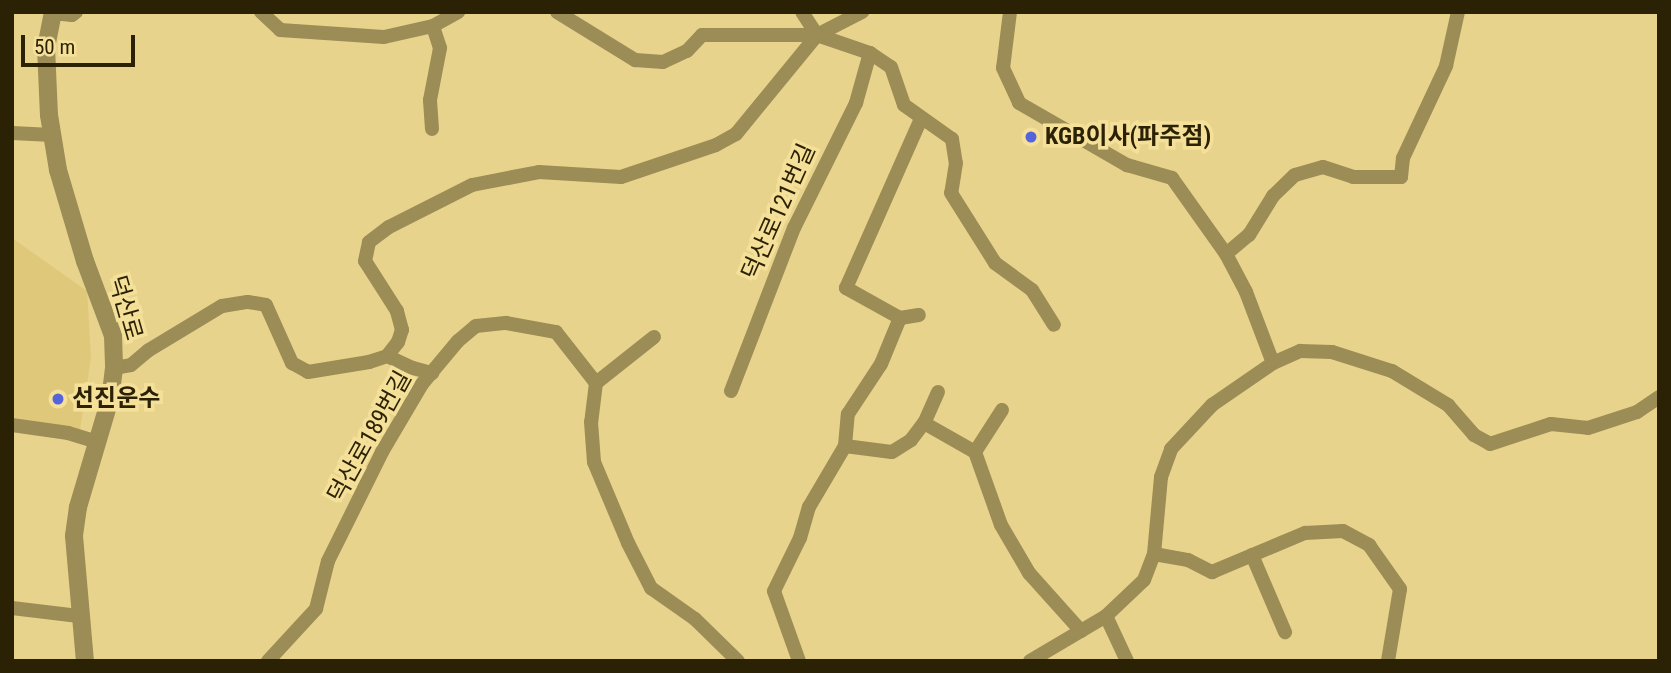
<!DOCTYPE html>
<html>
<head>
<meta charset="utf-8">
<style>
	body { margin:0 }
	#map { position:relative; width:1671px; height:673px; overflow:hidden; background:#e8d38d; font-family:"Roboto Condensed","Noto Sans KR",sans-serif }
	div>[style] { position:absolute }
	.built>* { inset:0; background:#e0c87a }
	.minor>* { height:14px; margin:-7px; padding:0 7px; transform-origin:7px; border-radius:7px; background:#9c8c55 }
	.tertiary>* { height:18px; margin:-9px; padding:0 9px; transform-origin:9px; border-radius:9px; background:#9c8c55 }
	.dots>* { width:19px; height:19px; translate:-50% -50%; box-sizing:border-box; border:4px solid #f5e099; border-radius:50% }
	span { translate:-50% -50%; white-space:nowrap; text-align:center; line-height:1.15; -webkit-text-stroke:7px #f5e099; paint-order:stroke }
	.poi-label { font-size:24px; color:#2b2205; font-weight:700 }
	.left { translate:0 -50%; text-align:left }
	.street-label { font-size:24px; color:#2b2205 }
	.frame { position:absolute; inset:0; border:14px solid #2b2205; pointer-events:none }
	.scale { position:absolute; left:21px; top:35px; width:114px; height:32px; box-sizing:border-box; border:4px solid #2b2205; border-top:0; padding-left:9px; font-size:21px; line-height:24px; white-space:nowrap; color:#2b2205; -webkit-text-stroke:5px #f5e099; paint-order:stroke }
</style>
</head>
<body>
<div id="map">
	<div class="built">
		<div style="clip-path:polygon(12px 238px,87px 291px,91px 358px,80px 430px,12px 417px)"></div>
	</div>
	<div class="minor">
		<div style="left:261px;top:12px;width:26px;rotate:43deg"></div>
		<div style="left:280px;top:30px;width:104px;rotate:3.9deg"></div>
		<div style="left:384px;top:37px;width:50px;rotate:-12.7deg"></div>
		<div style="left:433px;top:26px;width:29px;rotate:-29deg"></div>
		<div style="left:557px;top:12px;width:92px;rotate:31.6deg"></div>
		<div style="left:635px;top:60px;width:28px;rotate:4deg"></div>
		<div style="left:663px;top:62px;width:26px;rotate:-25deg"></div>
		<div style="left:687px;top:51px;width:22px;rotate:-47deg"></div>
		<div style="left:702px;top:35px;width:115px"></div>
		<div style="left:817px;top:35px;width:51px;rotate:-27.1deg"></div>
		<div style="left:802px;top:12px;width:27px;rotate:57deg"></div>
		<div style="left:817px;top:35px;width:56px;rotate:18.8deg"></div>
		<div style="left:870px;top:53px;width:25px;rotate:34deg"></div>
		<div style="left:891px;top:67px;width:40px;rotate:71.1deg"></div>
		<div style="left:904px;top:105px;width:59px;rotate:35.3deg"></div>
		<div style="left:952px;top:139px;width:24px;rotate:81deg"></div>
		<div style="left:956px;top:163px;width:30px;rotate:99deg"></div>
		<div style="left:951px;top:193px;width:83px;rotate:57.8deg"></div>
		<div style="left:995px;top:263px;width:46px;rotate:36.1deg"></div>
		<div style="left:1032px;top:290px;width:41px;rotate:57.8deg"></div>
		<div style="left:1010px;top:12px;width:56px;rotate:97.1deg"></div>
		<div style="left:1003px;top:68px;width:38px;rotate:65deg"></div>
		<div style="left:1019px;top:103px;width:125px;rotate:29.9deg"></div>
		<div style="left:1127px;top:165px;width:47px;rotate:16.1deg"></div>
		<div style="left:1172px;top:178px;width:93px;rotate:54.6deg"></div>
		<div style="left:1226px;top:254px;width:43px;rotate:62.2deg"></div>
		<div style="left:1246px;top:292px;width:76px;rotate:69.2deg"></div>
		<div style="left:53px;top:13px;width:19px;rotate:6deg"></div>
		<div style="left:72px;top:15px;width:5px;rotate:-37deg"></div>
		<div style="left:432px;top:129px;width:29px;rotate:-94deg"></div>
		<div style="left:430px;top:100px;width:53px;rotate:-79.1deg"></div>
		<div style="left:440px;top:48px;width:23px;rotate:-108deg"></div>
		<div style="left:12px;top:133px;width:40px;rotate:2.9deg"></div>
		<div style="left:1226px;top:254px;width:30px;rotate:-40deg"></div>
		<div style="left:1249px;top:235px;width:46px;rotate:-58.4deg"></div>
		<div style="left:1273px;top:196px;width:30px;rotate:-44deg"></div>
		<div style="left:1295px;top:175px;width:29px;rotate:-16deg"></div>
		<div style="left:1323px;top:167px;width:32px;rotate:18deg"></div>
		<div style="left:1353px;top:177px;width:48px"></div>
		<div style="left:1401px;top:177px;width:19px;rotate:-84deg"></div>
		<div style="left:1403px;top:158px;width:102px;rotate:-64.9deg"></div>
		<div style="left:1446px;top:66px;width:55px;rotate:-77.5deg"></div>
		<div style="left:900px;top:318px;width:19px;rotate:-9deg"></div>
		<div style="left:387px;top:356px;width:29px;rotate:25deg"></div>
		<div style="left:413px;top:368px;width:20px;rotate:15deg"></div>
		<div style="left:114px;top:368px;width:17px;rotate:-10deg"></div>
		<div style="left:131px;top:365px;width:23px;rotate:-40deg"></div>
		<div style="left:149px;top:350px;width:85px;rotate:-31.1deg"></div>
		<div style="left:222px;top:306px;width:26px;rotate:-9deg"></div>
		<div style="left:248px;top:302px;width:18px;rotate:9deg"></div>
		<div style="left:266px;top:305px;width:64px;rotate:65.9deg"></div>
		<div style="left:292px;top:363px;width:18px;rotate:29deg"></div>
		<div style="left:308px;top:372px;width:62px;rotate:-9.3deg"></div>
		<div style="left:369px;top:362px;width:19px;rotate:-18deg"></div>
		<div style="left:387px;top:356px;width:18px;rotate:-52deg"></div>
		<div style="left:398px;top:342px;width:13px;rotate:-72deg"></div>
		<div style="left:402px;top:330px;width:20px;rotate:-105deg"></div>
		<div style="left:397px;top:311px;width:59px;rotate:-122.6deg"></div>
		<div style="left:365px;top:261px;width:19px;rotate:-78deg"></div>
		<div style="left:369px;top:242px;width:25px;rotate:-37deg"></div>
		<div style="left:389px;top:227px;width:93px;rotate:-26.8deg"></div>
		<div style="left:472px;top:185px;width:68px;rotate:-11deg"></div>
		<div style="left:539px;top:172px;width:82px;rotate:3.5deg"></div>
		<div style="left:621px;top:177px;width:100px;rotate:-18.6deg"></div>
		<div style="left:716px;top:145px;width:23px;rotate:-29deg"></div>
		<div style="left:736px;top:134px;width:128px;rotate:-50.7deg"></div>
		<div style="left:596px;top:383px;width:74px;rotate:-38.4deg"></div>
		<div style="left:731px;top:391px;width:175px;rotate:-68.9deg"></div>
		<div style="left:794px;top:228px;width:140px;rotate:-63.6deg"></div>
		<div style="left:856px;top:103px;width:52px;rotate:-74.4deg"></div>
		<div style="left:938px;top:392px;width:34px;rotate:114deg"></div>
		<div style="left:924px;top:423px;width:59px;rotate:29.6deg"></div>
		<div style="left:975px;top:452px;width:77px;rotate:70.4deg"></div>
		<div style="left:1001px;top:525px;width:56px;rotate:59.7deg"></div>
		<div style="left:1029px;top:573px;width:78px;rotate:48.1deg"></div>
		<div style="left:12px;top:425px;width:57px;rotate:8.1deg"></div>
		<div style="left:68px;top:433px;width:30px;rotate:17deg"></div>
		<div style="left:845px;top:446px;width:47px;rotate:7.3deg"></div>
		<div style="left:892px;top:452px;width:22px;rotate:-32deg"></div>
		<div style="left:911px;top:440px;width:21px;rotate:-53deg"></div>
		<div style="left:975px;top:452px;width:50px;rotate:-57.3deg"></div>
		<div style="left:1154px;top:554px;width:35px;rotate:10deg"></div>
		<div style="left:1188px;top:560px;width:27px;rotate:27deg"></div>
		<div style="left:1212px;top:572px;width:101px;rotate:-22.8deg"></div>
		<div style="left:1305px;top:533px;width:38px;rotate:-3deg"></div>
		<div style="left:1343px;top:531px;width:30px;rotate:28deg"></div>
		<div style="left:1369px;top:545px;width:54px;rotate:54.8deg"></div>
		<div style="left:1400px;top:589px;width:73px;rotate:99.5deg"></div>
		<div style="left:1252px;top:555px;width:84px;rotate:66.8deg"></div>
		<div style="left:12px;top:608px;width:67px;rotate:6.8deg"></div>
		<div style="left:1106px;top:616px;width:50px;rotate:65deg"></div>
		<div style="left:268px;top:661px;width:71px;rotate:-47.3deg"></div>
		<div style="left:316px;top:609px;width:49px;rotate:-76deg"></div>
		<div style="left:328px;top:561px;width:122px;rotate:-63.6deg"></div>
		<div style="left:382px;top:452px;width:79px;rotate:-59.5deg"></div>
		<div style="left:422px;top:384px;width:56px;rotate:-50.1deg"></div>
		<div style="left:458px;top:341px;width:23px;rotate:-40deg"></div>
		<div style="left:476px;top:326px;width:30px;rotate:-6deg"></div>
		<div style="left:506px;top:323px;width:51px;rotate:10.2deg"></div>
		<div style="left:556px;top:332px;width:65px;rotate:51.9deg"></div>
		<div style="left:596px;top:383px;width:39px;rotate:97deg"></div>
		<div style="left:591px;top:422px;width:40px;rotate:85.7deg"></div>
		<div style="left:594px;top:462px;width:88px;rotate:67.2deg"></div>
		<div style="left:628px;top:543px;width:51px;rotate:62.9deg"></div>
		<div style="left:651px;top:588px;width:54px;rotate:35.2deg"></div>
		<div style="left:695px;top:619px;width:60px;rotate:44.3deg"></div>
		<div style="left:799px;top:661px;width:74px;rotate:-109.7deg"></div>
		<div style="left:774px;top:591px;width:59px;rotate:-63.9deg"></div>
		<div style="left:800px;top:538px;width:32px;rotate:-74deg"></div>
		<div style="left:809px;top:507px;width:71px;rotate:-59.5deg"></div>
		<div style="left:845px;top:446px;width:32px;rotate:-85deg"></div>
		<div style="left:848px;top:414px;width:60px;rotate:-56.6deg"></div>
		<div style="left:881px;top:364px;width:50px;rotate:-67.6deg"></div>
		<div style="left:900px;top:318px;width:62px;rotate:-150.9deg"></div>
		<div style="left:846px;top:288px;width:185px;rotate:-66.1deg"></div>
		<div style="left:1030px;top:661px;width:88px;rotate:-30.6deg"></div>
		<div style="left:1106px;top:616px;width:52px;rotate:-43.5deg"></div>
		<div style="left:1144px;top:580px;width:28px;rotate:-69deg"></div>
		<div style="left:1154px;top:554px;width:77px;rotate:-84.8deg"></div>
		<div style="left:1161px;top:477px;width:30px;rotate:-70deg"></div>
		<div style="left:1171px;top:449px;width:60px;rotate:-47deg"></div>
		<div style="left:1212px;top:405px;width:74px;rotate:-34.5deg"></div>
		<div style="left:1273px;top:363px;width:30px;rotate:-24deg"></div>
		<div style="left:1300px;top:351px;width:32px;rotate:2deg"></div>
		<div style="left:1332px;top:352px;width:63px;rotate:17.6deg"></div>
		<div style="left:1392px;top:371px;width:66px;rotate:31.3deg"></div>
		<div style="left:1448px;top:405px;width:40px;rotate:49deg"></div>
		<div style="left:1474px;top:435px;width:18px;rotate:29deg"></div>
		<div style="left:1490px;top:444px;width:64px;rotate:-18.2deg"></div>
		<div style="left:1551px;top:424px;width:37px;rotate:6deg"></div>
		<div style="left:1588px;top:428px;width:52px;rotate:-18.1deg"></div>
		<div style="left:1637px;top:412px;width:27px;rotate:-34deg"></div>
	</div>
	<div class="tertiary">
		<div style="left:53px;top:12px;width:36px;rotate:101deg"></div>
		<div style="left:46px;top:47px;width:68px;rotate:87.5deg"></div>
		<div style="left:49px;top:115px;width:56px;rotate:80.7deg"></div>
		<div style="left:58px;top:170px;width:95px;rotate:73.5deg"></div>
		<div style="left:85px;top:261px;width:80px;rotate:69.5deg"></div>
		<div style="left:113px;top:336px;width:32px;rotate:88deg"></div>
		<div style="left:114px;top:368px;width:31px;rotate:97deg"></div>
		<div style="left:110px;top:399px;width:113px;rotate:106.5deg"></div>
		<div style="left:78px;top:507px;width:29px;rotate:98deg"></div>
		<div style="left:74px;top:536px;width:125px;rotate:85deg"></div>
	</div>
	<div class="dots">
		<div style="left:1031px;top:137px;background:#5464da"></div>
		<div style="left:58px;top:399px;background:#5464da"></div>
	</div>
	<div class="poi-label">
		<span class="left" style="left:1045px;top:137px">KGB이사(파주점)</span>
		<span class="left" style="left:72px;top:399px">선진운수</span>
	</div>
	<div class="street-label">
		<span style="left:779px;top:212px;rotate:-66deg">덕산로121번길</span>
		<span style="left:125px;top:308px;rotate:74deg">덕산로</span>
		<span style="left:370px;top:437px;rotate:-61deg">덕산로189번길</span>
	</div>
	<div class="frame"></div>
	<div class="scale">50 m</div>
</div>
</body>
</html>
